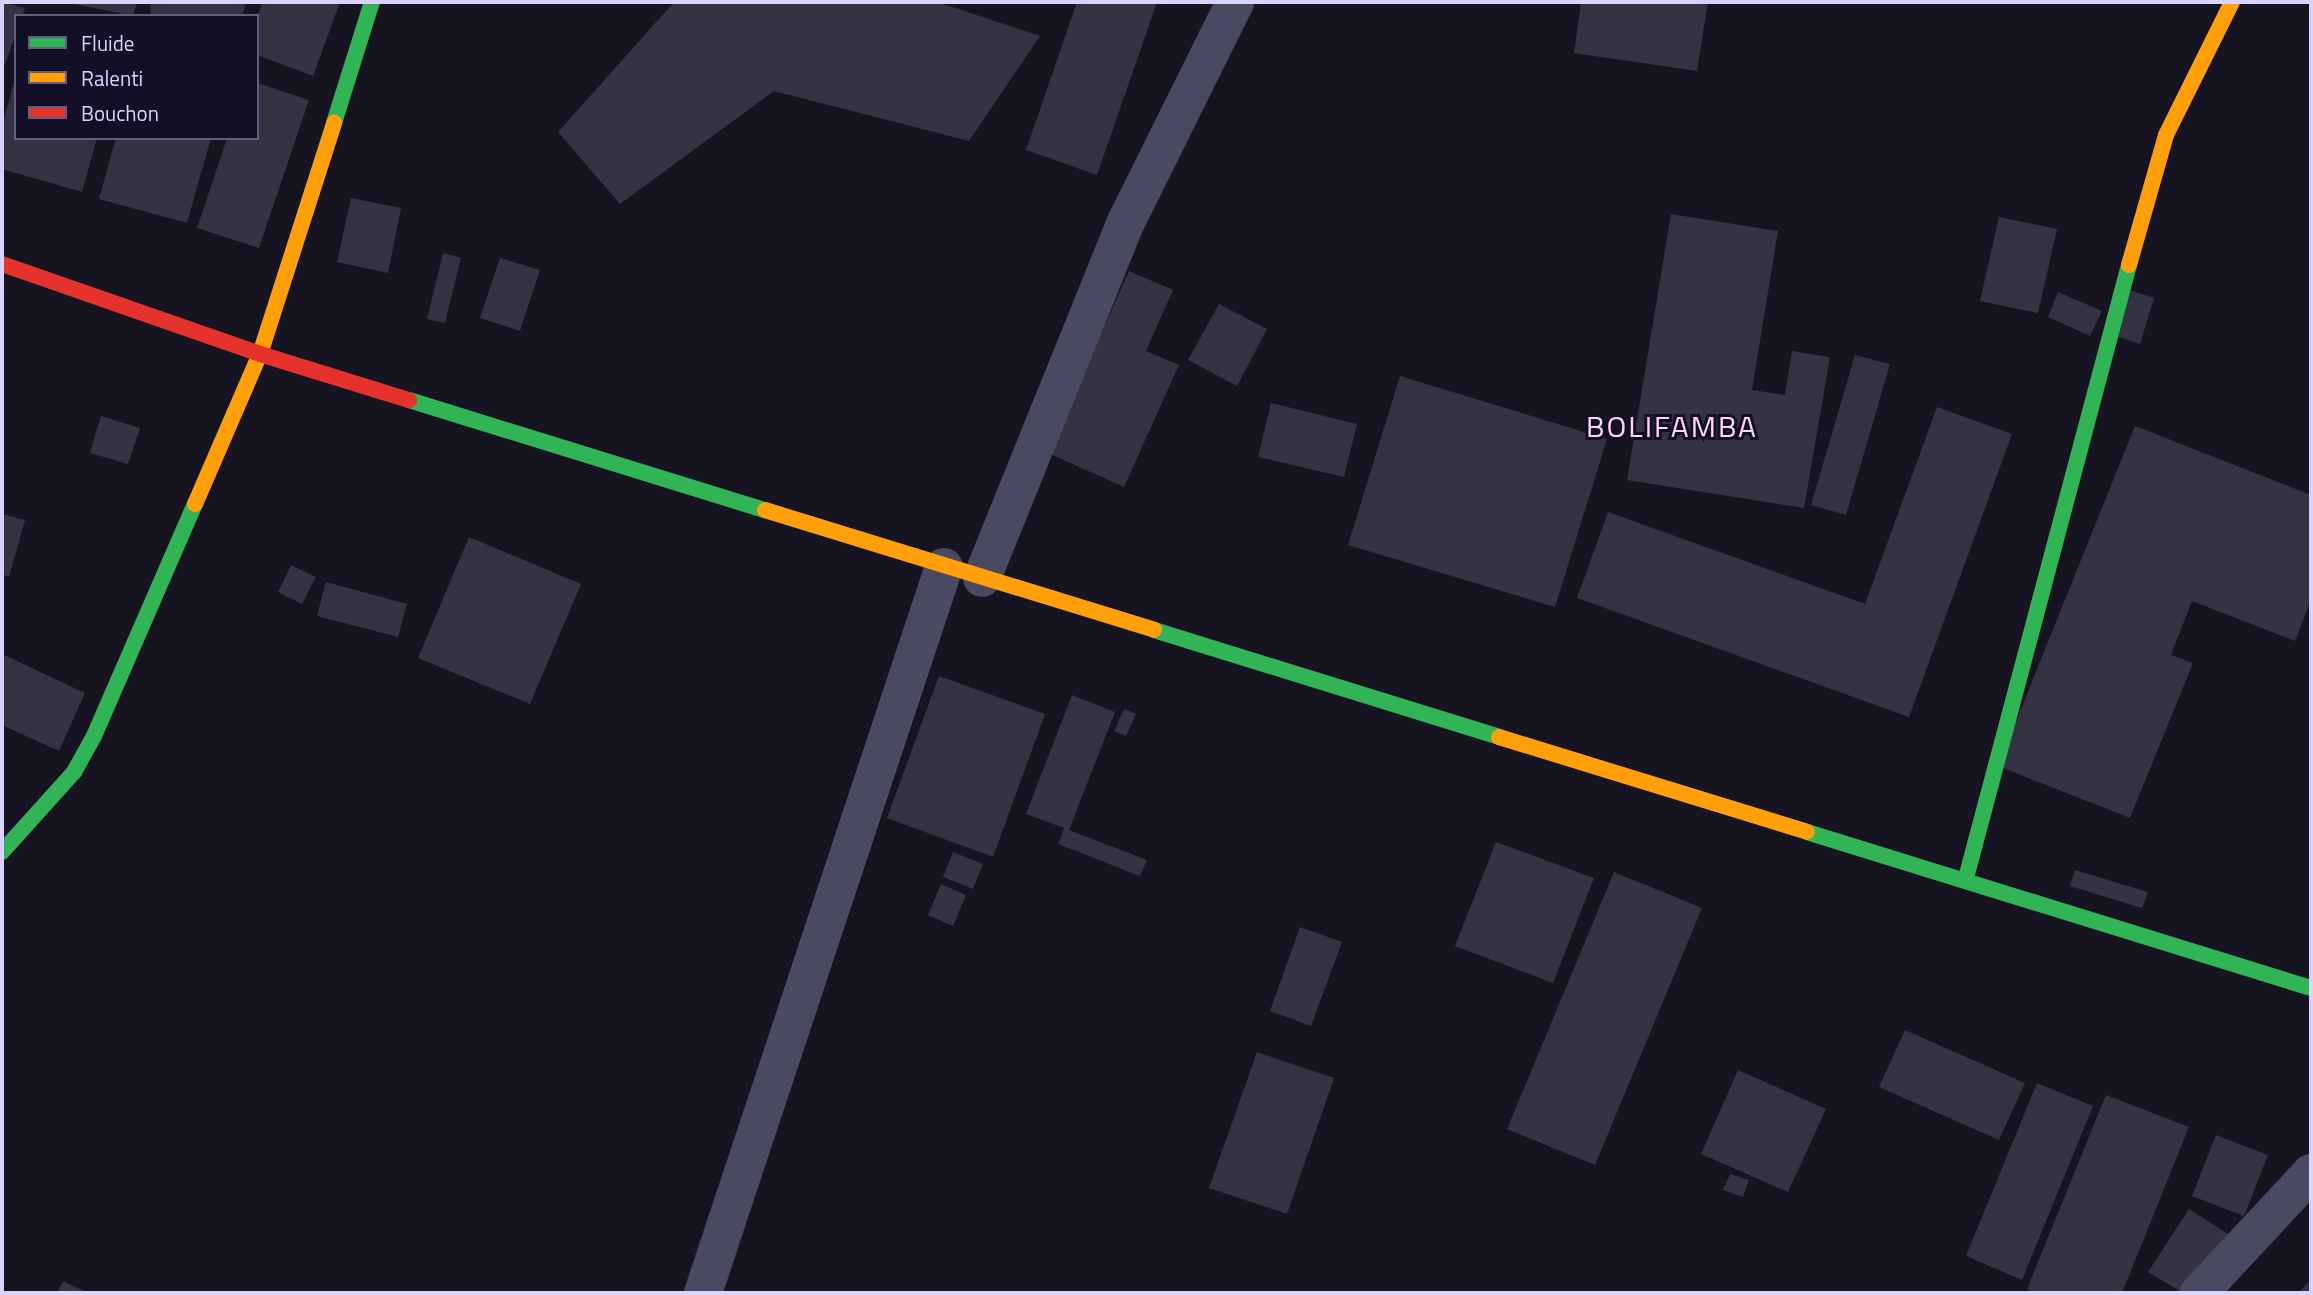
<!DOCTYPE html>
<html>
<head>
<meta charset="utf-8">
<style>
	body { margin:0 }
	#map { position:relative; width:2313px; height:1295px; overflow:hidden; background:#161421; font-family:"Titillium Web",sans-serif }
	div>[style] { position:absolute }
	.building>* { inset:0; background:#343243 }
	.street>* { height:38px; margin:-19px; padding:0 19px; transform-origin:19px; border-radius:19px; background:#4a4962 }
	.fast>* { height:16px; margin:-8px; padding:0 8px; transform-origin:8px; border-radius:8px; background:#30b455 }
	.slow>* { height:16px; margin:-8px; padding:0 8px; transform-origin:8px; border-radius:8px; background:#ff9f0a }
	.jam>* { height:16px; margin:-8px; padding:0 8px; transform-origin:8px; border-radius:8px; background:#e5322d }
	span { translate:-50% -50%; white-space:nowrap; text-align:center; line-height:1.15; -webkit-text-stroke:6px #130f26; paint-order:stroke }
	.quarter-label { font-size:30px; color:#ffd6f0; letter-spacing:2px }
	.frame { position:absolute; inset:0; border:4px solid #d9d4ff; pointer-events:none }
	.legend { position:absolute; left:14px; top:14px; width:245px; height:126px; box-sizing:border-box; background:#130f26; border:2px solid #625e7d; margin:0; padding:9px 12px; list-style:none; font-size:21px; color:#d9d4ff }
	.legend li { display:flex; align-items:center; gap:14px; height:35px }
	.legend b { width:35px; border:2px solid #625e7d }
</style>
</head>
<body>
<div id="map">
	<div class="building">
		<div style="clip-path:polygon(2px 2px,25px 8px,22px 16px,16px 16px,16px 34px,2px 72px)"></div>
		<div style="clip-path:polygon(137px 2px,133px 16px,70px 3px,70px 2px)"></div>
		<div style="clip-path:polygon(151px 2px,246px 2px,242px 16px,150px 16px)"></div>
		<div style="clip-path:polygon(263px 2px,340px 2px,313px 76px,257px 55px,257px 17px)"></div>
		<div style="clip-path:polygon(674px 2px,937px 2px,1040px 36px,969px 141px,774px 91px,620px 204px,558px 132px)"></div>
		<div style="clip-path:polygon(1077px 2px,1157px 2px,1097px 175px,1026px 150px)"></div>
		<div style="clip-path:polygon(1581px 2px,1708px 2px,1697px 71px,1574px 53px)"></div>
		<div style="clip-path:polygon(15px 79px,16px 138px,97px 138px,82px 192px,2px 169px,2px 125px)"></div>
		<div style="clip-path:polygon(257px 83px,309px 100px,259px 248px,197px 228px,227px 138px,257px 138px)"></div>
		<div style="clip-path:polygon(116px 138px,211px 138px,187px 223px,99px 199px)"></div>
		<div style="clip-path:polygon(351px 198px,401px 208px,388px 273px,337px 262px)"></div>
		<div style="clip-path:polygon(1671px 214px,1778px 231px,1752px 390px,1785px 395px,1792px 351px,1830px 357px,1804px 508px,1627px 480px)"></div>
		<div style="clip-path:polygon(1999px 217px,2057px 229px,2038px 313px,1980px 301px)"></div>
		<div style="clip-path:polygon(443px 253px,461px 258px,445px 323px,427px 319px)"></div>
		<div style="clip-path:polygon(500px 258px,540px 270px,520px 331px,480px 318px)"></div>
		<div style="clip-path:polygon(1129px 271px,1173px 290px,1146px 351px,1179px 365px,1124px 487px,1048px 453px)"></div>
		<div style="clip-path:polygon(2126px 289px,2154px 298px,2140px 344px,2112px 335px)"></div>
		<div style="clip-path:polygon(2058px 292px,2102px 311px,2090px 336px,2048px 317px)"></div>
		<div style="clip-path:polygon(1219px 304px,1267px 329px,1237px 386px,1188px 360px)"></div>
		<div style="clip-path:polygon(1855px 355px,1890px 364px,1846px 515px,1811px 505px)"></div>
		<div style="clip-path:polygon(1400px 376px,1607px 439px,1555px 607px,1348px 545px)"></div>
		<div style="clip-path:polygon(1271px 403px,1357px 424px,1344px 477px,1258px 457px)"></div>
		<div style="clip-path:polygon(1937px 407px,2012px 434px,1909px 717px,1577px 598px,1608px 512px,1865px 604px)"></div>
		<div style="clip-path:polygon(101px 416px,140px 428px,128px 464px,90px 453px)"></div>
		<div style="clip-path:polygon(2135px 426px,2311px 495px,2311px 600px,2295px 641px,2192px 601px,2171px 655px,2193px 663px,2130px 818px,1998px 766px)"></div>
		<div style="clip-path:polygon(2px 514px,25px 520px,9px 577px,2px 574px)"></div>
		<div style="clip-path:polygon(469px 537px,581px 584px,530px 704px,418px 658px)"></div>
		<div style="clip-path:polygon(291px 565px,316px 577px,302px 604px,278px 592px)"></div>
		<div style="clip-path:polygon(326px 582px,407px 604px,398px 637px,317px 616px)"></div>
		<div style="clip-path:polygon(4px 655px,85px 693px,59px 751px,2px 725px)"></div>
		<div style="clip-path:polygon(939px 676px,1045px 714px,993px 857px,887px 818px)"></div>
		<div style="clip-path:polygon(1072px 695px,1115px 712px,1069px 830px,1147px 860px,1140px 876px,1058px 844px,1064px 828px,1026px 814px)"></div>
		<div style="clip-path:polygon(1124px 709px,1136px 714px,1126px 736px,1114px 731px)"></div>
		<div style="clip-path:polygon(1496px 842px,1594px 878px,1553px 983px,1455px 946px)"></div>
		<div style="clip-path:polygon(953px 852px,983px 864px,973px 889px,943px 877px)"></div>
		<div style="clip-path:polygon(2075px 870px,2148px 892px,2142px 908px,2070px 886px)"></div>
		<div style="clip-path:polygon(1614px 872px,1702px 908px,1595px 1165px,1507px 1129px)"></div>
		<div style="clip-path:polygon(941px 884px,966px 895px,953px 926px,928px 915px)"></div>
		<div style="clip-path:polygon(1300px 927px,1342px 942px,1311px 1026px,1270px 1011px)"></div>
		<div style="clip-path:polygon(1905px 1030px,2025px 1083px,1999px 1140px,1879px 1087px)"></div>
		<div style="clip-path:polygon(1257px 1052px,1334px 1078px,1287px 1214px,1209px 1188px)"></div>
		<div style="clip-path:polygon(1738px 1070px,1826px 1109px,1788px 1192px,1701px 1154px)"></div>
		<div style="clip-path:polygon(2037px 1083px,2093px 1106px,2022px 1280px,1966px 1256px)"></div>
		<div style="clip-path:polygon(2106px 1095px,2189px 1127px,2122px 1293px,2036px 1293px,2027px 1289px)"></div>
		<div style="clip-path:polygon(2216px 1135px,2268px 1155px,2244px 1216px,2192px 1196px)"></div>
		<div style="clip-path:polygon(1730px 1174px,1749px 1180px,1743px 1197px,1723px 1190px)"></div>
		<div style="clip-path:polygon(2189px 1209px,2242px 1243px,2183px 1293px,2148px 1272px)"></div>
		<div style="clip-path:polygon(2311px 1280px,2311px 1293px,2298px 1293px)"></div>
		<div style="clip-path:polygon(63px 1281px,88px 1293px,57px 1293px)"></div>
	</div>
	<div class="street">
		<div style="left:982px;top:578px;width:386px;rotate:-68deg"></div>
		<div style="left:1127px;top:220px;width:243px;rotate:-63.6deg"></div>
		<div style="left:703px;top:1293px;width:765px;rotate:-71.64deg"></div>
		<div style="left:2199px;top:1293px;width:164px;rotate:-47deg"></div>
	</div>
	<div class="fast">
		<div style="left:334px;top:123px;width:127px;rotate:-72.6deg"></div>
		<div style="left:409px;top:400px;width:373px;rotate:17.2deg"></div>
		<div style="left:1154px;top:630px;width:361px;rotate:17.2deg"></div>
		<div style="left:1807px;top:832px;width:528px;rotate:17.2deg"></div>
		<div style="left:2px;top:852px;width:108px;rotate:-48deg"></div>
		<div style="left:74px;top:772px;width:41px;rotate:-60.9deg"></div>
		<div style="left:94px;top:736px;width:253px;rotate:-66.5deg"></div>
		<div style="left:1966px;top:878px;width:634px;rotate:-75.11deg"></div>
	</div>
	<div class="slow">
		<div style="left:2129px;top:265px;width:135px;rotate:-74.1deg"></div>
		<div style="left:2166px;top:135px;width:148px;rotate:-63.6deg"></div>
		<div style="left:195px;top:504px;width:163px;rotate:-66.6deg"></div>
		<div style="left:260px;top:354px;width:243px;rotate:-72.2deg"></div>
		<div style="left:765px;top:510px;width:407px;rotate:17.1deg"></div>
		<div style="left:1499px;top:737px;width:322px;rotate:17.1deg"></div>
	</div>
	<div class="jam">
		<div style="left:2px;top:264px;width:273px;rotate:19.2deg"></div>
		<div style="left:260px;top:354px;width:156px;rotate:17.2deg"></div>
	</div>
	<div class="quarter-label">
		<span style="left:1672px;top:426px">BOLIFAMBA</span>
	</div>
	<div class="frame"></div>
	<ul class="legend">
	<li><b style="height:9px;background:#30b455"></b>Fluide</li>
	<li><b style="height:9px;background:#ff9f0a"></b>Ralenti</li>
	<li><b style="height:9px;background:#e5322d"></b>Bouchon</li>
	</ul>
</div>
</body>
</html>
